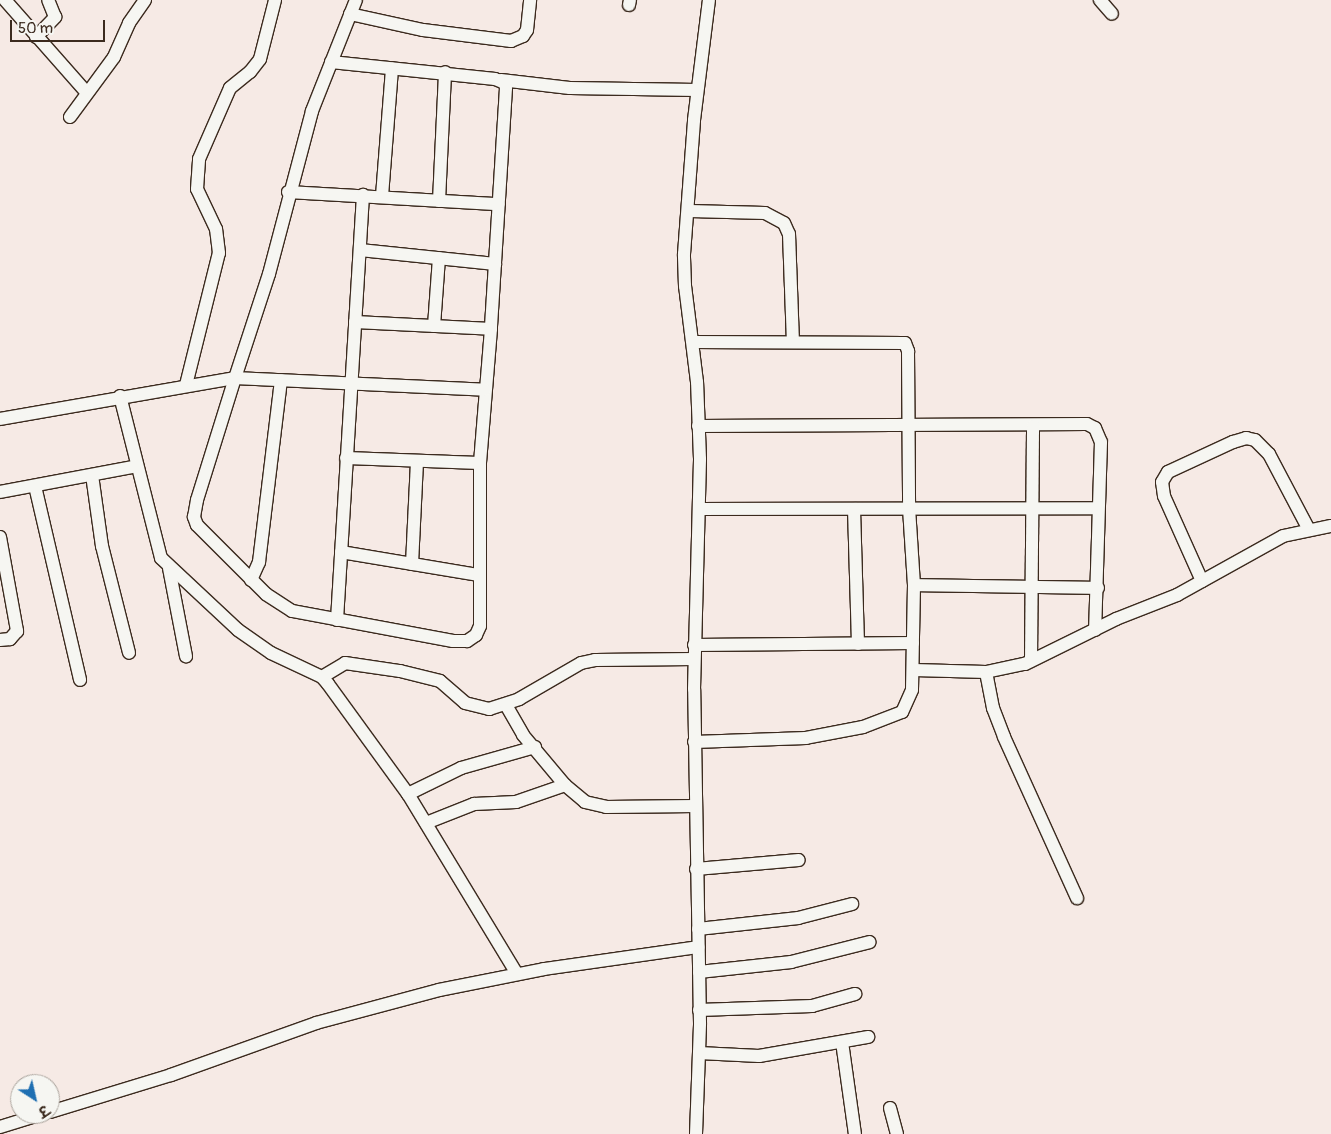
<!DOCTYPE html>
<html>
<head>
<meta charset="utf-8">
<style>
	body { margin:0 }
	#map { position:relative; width:1331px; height:1134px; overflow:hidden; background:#f6eae5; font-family:Pangolin,"Playpen Sans Deva",sans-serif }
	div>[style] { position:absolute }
	.roads { filter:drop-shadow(1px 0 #3b2a1e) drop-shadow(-1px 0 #3b2a1e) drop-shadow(0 1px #3b2a1e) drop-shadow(0 -1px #3b2a1e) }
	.street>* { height:12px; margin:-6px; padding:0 6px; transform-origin:6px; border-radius:6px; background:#f6f6f2 }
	span { translate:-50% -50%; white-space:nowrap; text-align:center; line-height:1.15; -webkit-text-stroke:5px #f6f6f2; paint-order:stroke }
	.north { position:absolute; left:10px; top:1074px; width:50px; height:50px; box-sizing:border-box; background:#f6f6f2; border:1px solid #aba49d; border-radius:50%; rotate:145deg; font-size:14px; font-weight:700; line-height:20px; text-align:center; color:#3b2a1e }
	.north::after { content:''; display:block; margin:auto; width:18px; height:22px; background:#1f6fb2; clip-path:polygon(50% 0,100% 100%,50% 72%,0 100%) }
	.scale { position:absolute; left:10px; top:20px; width:95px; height:22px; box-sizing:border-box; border:2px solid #3b2a1e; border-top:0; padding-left:6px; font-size:15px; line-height:18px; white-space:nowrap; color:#3b2a1e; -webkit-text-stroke:4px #f6f6f2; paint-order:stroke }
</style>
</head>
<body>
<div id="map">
	<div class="roads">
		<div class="street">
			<div style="left:5px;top:0;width:123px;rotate:48.6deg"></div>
			<div style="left:1100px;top:0;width:18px;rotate:49deg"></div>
			<div style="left:629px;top:5px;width:5px;rotate:-79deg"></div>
			<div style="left:350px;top:14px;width:75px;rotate:12.4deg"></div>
			<div style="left:423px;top:30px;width:89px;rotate:7.1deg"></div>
			<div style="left:511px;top:41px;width:13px;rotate:-23deg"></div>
			<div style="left:523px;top:36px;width:7px;rotate:-56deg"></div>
			<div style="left:527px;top:30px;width:30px;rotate:-84deg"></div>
			<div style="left:36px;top:37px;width:28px;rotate:-46deg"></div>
			<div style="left:55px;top:17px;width:18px;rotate:-112deg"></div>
			<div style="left:331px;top:62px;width:165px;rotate:5.9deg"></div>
			<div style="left:495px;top:79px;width:11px;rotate:22deg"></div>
			<div style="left:505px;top:83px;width:5px;rotate:79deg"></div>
			<div style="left:506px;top:88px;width:241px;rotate:93.6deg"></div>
			<div style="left:491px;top:329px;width:134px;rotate:94.7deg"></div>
			<div style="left:480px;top:463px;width:163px;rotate:90deg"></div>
			<div style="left:480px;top:626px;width:10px;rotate:114deg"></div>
			<div style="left:476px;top:635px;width:11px;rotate:146deg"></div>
			<div style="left:467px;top:641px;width:14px;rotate:180deg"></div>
			<div style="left:453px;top:641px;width:164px;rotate:-169.4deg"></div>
			<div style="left:292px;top:611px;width:31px;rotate:-147deg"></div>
			<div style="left:266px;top:594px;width:98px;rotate:-135deg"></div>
			<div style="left:197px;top:525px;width:9px;rotate:-111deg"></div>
			<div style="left:194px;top:517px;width:17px;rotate:-80deg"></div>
			<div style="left:197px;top:500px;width:128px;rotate:-72.7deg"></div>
			<div style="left:235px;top:378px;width:250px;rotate:2.7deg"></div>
			<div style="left:501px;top:80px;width:69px;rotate:6.6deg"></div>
			<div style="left:570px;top:88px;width:127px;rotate:0.9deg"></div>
			<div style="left:70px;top:117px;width:74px;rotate:-53.7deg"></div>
			<div style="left:114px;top:57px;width:37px;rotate:-66deg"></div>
			<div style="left:129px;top:23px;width:28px;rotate:-55deg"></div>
			<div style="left:288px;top:192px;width:211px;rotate:3.3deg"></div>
			<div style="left:382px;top:196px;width:128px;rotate:-85.5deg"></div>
			<div style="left:439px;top:201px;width:129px;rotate:-87.3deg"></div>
			<div style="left:688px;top:211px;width:77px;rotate:1.5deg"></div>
			<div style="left:765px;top:213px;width:21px;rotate:28deg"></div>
			<div style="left:784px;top:223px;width:12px;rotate:66deg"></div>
			<div style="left:789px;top:234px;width:107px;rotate:87.9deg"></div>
			<div style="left:360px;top:250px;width:136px;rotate:5.9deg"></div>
			<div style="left:355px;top:322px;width:136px;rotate:2.9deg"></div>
			<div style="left:434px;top:326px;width:68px;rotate:-85.8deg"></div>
			<div style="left:693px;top:342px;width:212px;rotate:0.3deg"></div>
			<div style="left:905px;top:343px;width:9px;rotate:69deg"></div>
			<div style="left:908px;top:351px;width:157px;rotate:89.6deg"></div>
			<div style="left:909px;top:508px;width:77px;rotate:86.3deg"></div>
			<div style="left:914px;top:585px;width:105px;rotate:91.1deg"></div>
			<div style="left:912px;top:690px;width:24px;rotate:114deg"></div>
			<div style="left:902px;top:712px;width:42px;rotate:159deg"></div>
			<div style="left:863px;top:727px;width:58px;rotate:169.1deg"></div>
			<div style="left:806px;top:738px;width:112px;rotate:178deg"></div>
			<div style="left:186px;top:385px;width:136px;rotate:-76deg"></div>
			<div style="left:219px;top:253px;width:24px;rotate:-97deg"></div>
			<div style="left:216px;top:229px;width:44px;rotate:-115.4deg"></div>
			<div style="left:197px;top:189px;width:30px;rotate:-86deg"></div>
			<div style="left:199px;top:159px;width:77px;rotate:-66.4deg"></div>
			<div style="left:230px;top:88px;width:26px;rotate:-39deg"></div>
			<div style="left:250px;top:72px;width:16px;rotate:-52deg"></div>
			<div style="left:260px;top:59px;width:61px;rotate:-75.7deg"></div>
			<div style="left:120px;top:396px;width:167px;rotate:75.8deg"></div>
			<div style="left:161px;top:558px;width:105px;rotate:43.1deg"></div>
			<div style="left:238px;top:630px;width:40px;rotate:34.9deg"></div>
			<div style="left:271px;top:653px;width:56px;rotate:25.2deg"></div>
			<div style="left:322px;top:677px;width:9px;rotate:49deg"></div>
			<div style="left:328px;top:684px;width:136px;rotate:54deg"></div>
			<div style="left:408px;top:794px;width:210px;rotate:58.8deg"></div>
			<div style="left:0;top:419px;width:239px;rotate:-9.9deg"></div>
			<div style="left:235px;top:378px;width:109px;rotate:-71.9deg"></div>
			<div style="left:269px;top:274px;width:169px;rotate:-75.2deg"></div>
			<div style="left:312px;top:111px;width:119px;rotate:-68.4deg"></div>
			<div style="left:698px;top:426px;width:389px;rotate:-0.3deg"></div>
			<div style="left:1087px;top:424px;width:9px;rotate:27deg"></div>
			<div style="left:1095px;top:428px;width:15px;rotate:67deg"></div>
			<div style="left:1101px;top:442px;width:188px;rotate:91.8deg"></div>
			<div style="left:346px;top:458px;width:134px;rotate:2.1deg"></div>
			<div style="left:92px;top:475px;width:72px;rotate:82deg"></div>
			<div style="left:102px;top:546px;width:110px;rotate:75.8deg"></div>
			<div style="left:35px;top:486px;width:199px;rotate:76.9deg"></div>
			<div style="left:0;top:492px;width:139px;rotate:-10.7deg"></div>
			<div style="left:700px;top:509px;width:398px;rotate:-0.1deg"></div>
			<div style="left:854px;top:509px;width:135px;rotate:88.3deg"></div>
			<div style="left:0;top:537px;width:96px;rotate:79.7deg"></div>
			<div style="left:17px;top:631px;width:11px;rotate:131deg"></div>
			<div style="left:10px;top:639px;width:10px;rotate:174deg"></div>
			<div style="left:341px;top:552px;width:140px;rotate:9.5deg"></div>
			<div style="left:412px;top:564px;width:103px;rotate:-87.2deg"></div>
			<div style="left:169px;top:568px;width:90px;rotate:79.1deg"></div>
			<div style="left:251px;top:580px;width:20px;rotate:-66deg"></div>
			<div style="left:259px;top:562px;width:183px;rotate:-83.1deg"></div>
			<div style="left:1202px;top:581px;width:93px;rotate:-114.1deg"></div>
			<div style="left:1164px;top:496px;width:14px;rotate:-98deg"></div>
			<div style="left:1162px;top:482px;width:12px;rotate:-59deg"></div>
			<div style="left:1168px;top:472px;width:72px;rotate:-24.8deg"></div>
			<div style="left:1233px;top:442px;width:14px;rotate:-17deg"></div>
			<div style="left:1246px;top:438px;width:9px;rotate:13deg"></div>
			<div style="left:1255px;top:440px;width:20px;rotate:45deg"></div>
			<div style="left:1269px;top:454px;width:86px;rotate:62.2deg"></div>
			<div style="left:914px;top:585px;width:184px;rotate:0.9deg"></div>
			<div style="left:337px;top:620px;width:426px;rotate:-86.5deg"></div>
			<div style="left:694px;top:645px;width:219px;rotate:-0.5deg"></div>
			<div style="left:1031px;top:660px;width:234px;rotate:-89.5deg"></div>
			<div style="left:914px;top:670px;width:72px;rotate:1.6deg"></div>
			<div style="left:986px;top:672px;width:40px;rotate:-12deg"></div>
			<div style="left:1025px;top:664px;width:102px;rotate:-26.3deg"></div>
			<div style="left:1116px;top:619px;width:66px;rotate:-21.5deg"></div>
			<div style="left:1177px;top:595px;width:121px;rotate:-29.1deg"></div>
			<div style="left:1283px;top:536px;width:49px;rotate:-11.8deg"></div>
			<div style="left:986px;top:672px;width:37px;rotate:79deg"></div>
			<div style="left:993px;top:708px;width:31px;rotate:69deg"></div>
			<div style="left:1004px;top:737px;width:177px;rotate:65.6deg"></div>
			<div style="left:322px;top:677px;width:27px;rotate:-31deg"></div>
			<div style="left:345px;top:663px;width:56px;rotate:8.3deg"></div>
			<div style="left:400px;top:671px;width:41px;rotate:14deg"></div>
			<div style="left:440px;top:681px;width:33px;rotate:41deg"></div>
			<div style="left:465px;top:703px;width:25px;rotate:14deg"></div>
			<div style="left:489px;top:709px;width:32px;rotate:-18deg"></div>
			<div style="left:519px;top:699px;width:72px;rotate:-30.1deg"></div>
			<div style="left:581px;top:663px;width:14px;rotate:-12deg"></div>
			<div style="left:595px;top:660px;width:99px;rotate:-0.6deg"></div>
			<div style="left:506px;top:705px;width:34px;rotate:60deg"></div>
			<div style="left:523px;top:735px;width:65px;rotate:50deg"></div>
			<div style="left:565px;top:785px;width:26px;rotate:40deg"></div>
			<div style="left:585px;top:802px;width:22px;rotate:13deg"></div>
			<div style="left:606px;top:807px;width:89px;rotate:-0.6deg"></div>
			<div style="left:408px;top:794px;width:59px;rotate:-26.1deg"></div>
			<div style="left:461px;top:768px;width:77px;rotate:-15.8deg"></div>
			<div style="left:426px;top:823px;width:52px;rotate:-21.6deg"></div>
			<div style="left:474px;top:804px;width:42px;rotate:-2.7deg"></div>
			<div style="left:516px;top:802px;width:52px;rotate:-19.1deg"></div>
			<div style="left:696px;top:869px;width:103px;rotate:-5deg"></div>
			<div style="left:698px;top:929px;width:101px;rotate:-6.3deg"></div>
			<div style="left:798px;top:918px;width:56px;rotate:-14.5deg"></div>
			<div style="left:699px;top:972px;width:93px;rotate:-6.2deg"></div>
			<div style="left:791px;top:962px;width:81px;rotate:-14.2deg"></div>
			<div style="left:699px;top:1010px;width:113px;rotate:-2deg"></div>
			<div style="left:812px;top:1006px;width:45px;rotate:-15.6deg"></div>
			<div style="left:842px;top:1042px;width:93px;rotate:82deg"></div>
			<div style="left:699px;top:1053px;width:60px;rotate:2.9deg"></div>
			<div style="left:759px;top:1056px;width:111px;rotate:-9.9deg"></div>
			<div style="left:890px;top:1108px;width:27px;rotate:75deg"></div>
			<div style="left:50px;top:1112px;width:127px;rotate:-17deg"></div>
			<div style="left:171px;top:1075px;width:154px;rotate:-19.7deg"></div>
			<div style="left:316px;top:1023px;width:127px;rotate:-15deg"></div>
			<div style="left:439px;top:990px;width:107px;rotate:-11.3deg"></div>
			<div style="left:544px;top:969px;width:156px;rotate:-8.1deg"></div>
			<div style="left:0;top:1127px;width:44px;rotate:-17.2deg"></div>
			<div style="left:696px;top:1134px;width:111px;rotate:-87.9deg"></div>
			<div style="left:700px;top:1023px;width:334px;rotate:-91deg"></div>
			<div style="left:694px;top:689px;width:230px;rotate:-88.5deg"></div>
			<div style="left:700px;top:459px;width:77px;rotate:-92.2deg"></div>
			<div style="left:697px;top:382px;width:97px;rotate:-97.1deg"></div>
			<div style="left:685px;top:286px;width:32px;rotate:-92deg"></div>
			<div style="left:684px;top:254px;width:134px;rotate:-85.7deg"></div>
			<div style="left:694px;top:120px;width:121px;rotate:-82.9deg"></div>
		</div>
	</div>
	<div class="north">उ</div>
	<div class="scale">50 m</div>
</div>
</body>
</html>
